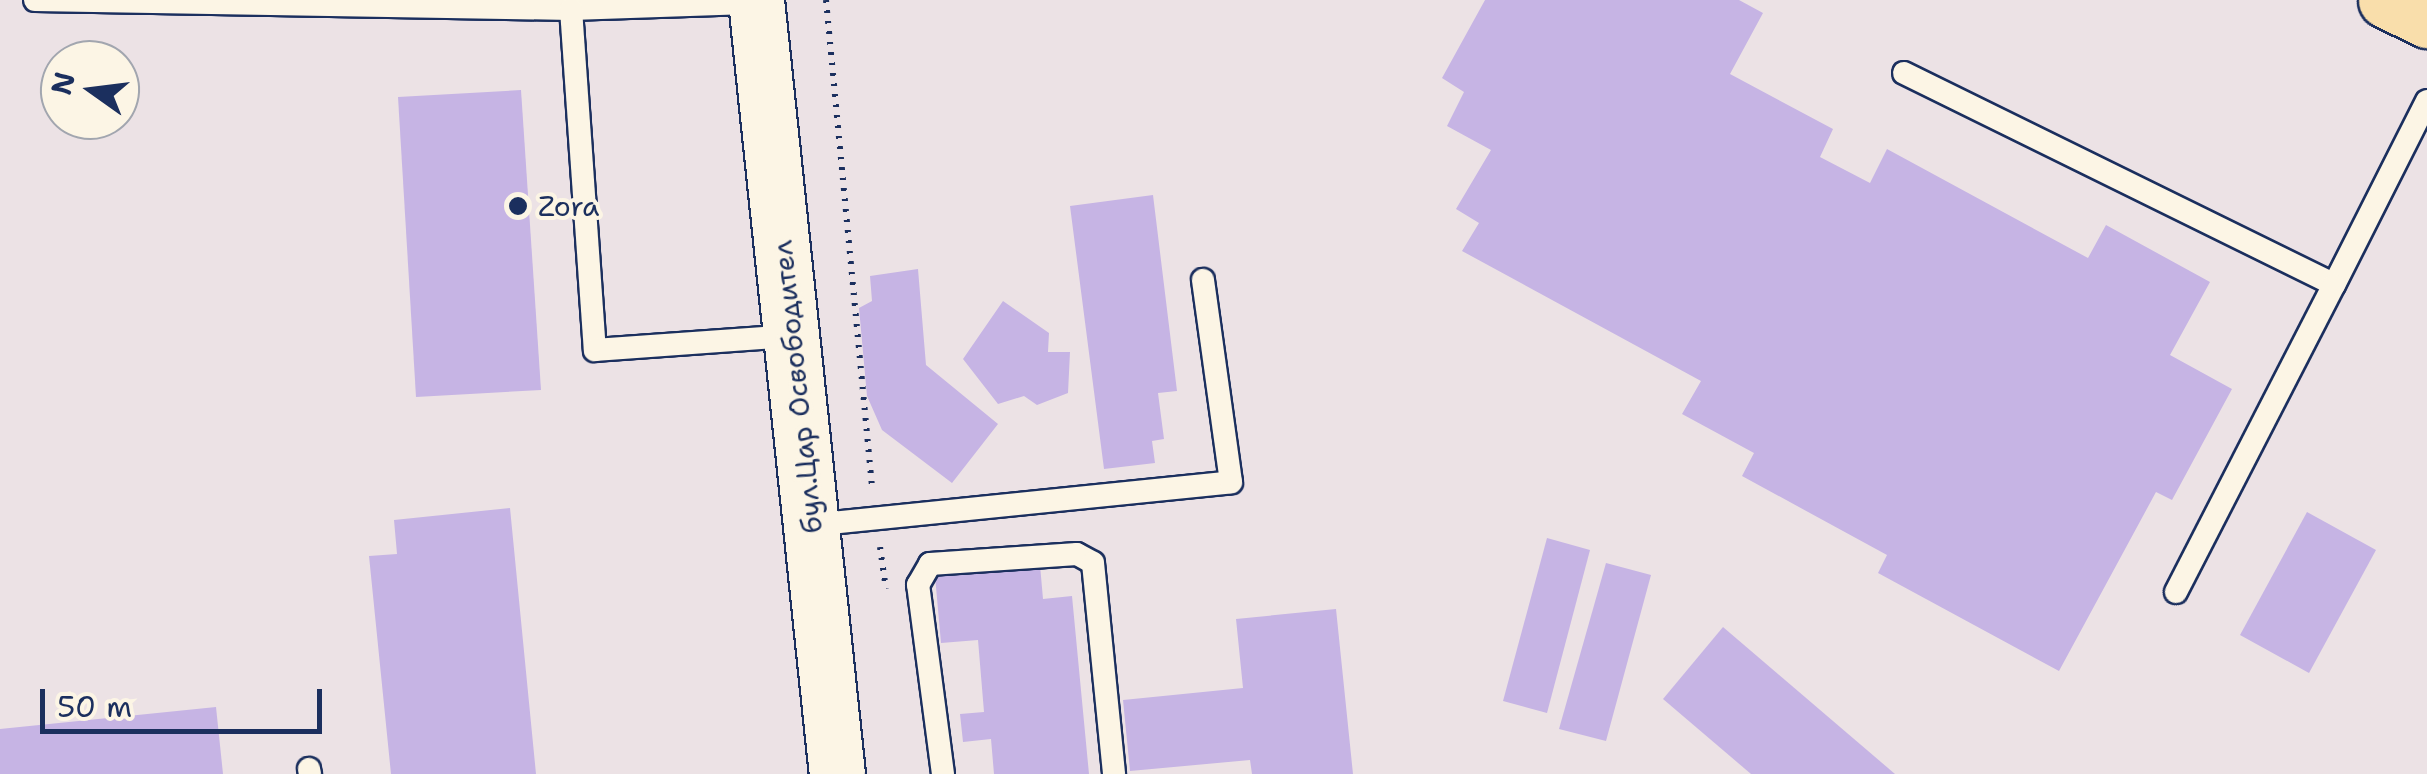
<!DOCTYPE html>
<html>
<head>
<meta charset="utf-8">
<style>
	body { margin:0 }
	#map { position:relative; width:2427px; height:774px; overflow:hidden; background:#fcf5e5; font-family:"Shantell Sans",sans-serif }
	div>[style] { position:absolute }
	.built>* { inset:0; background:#ece2e5 }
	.building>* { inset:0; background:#c6b4e4 }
	.path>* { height:6px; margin-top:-3px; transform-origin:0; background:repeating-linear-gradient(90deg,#1b2f5e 0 2.5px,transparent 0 10.5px) }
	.roads { filter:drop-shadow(2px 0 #1b2f5e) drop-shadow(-2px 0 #1b2f5e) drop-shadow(0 2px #1b2f5e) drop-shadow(0 -2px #1b2f5e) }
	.service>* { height:22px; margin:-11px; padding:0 11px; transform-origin:11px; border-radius:11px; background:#fcf5e5 }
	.tertiary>* { height:55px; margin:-27.5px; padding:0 27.5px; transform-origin:27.5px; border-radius:27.5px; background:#fcf5e5 }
	.primary>* { height:55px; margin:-27.5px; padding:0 27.5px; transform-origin:27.5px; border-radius:27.5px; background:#f9deab }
	.dots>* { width:28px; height:28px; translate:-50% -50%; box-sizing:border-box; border:5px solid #fcf5e5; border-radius:50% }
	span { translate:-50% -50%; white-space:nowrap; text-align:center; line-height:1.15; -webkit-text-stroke:8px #fcf5e5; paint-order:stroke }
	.poi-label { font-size:28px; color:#1b2f5e }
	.left { translate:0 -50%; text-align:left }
	.street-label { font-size:28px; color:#1b2f5e }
	.north { position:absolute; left:40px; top:40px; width:100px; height:100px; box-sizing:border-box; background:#fcf5e5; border:2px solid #a2a6af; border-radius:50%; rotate:284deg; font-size:28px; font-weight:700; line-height:40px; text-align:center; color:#1b2f5e }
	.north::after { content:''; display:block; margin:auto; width:35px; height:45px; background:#1b2f5e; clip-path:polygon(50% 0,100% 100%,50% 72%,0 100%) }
	.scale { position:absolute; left:40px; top:689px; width:282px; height:45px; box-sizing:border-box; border:5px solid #1b2f5e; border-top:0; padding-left:12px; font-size:30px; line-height:35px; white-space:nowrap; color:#1b2f5e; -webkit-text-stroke:8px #fcf5e5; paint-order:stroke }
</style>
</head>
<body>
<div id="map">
	<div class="built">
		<div style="clip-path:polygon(evenodd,0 0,2427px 0,2427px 774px,0 774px,0 0,60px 60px,120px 60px,120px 120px,60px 120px,60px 60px)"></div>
	</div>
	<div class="building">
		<div style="clip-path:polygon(1485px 0,1739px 0,1763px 13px,1730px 74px,1833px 129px,1820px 157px,1870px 183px,1887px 149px,2088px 258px,2106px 225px,2210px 282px,2170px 355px,2232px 389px,2172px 500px,2156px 492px,2059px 671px,1878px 573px,1887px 555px,1742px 476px,1754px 453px,1682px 414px,1701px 381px,1462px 251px,1479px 223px,1456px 209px,1491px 150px,1447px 126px,1464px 92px,1442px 78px)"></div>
		<div style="clip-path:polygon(521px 90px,541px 390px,416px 397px,398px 97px)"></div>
		<div style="clip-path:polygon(1153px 195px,1177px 391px,1158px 393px,1164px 439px,1152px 441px,1155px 463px,1104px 469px,1070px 206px)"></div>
		<div style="clip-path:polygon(918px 269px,926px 365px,998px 424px,952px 483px,882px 430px,867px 396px,859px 308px,872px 301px,870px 276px)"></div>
		<div style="clip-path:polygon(1003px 301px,1049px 333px,1048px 352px,1070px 352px,1068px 393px,1037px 405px,1024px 396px,998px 404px,963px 359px)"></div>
		<div style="clip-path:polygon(510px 508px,536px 774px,391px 774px,369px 556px,397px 554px,394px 520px)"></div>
		<div style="clip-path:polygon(2307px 512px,2376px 550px,2309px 673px,2240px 635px)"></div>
		<div style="clip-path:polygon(1547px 538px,1590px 550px,1547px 713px,1503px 701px)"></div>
		<div style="clip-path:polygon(1606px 563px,1651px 575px,1606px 741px,1559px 729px)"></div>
		<div style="clip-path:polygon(1040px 565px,1043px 599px,1072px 596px,1089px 774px,994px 774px,991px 739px,963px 742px,960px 714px,984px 712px,978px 640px,941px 643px,935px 576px)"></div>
		<div style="clip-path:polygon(1336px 609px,1353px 774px,1252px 774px,1250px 760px,1130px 771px,1123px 700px,1243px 688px,1236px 619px)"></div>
		<div style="clip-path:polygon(1723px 627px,1895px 774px,1751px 774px,1663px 699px)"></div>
		<div style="clip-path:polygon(216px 707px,223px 774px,0 774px,0 729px)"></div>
	</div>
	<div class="path">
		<div style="left:826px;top:0;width:492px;rotate:84.6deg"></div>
		<div style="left:880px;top:547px;width:42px;rotate:81.9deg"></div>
	</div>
	<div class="roads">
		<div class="service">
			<div style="left:35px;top:0;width:536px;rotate:0.96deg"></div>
			<div style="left:571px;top:9px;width:185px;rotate:-1.9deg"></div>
			<div style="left:571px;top:9px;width:342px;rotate:86deg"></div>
			<div style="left:595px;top:350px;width:197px;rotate:-4.1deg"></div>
			<div style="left:1904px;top:73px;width:479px;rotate:26.2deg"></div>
			<div style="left:2334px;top:285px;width:206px;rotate:-63.2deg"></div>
			<div style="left:811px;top:525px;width:422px;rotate:-5.8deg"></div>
			<div style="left:1231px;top:482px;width:204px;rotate:-97.9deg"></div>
			<div style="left:2176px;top:592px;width:345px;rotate:-62.8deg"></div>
			<div style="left:309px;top:769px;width:5px;rotate:79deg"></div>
			<div style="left:943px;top:774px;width:191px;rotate:-97.5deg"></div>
			<div style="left:918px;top:585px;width:24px;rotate:-60deg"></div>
			<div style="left:930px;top:564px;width:147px;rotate:-3.9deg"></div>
			<div style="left:1077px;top:554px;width:18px;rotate:29deg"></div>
			<div style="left:1093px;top:563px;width:212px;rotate:84.3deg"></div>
		</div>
		<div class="tertiary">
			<div style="left:756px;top:0;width:778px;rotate:84.03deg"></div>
		</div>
		<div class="primary">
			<div style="left:2386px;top:0;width:46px;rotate:26deg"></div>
		</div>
	</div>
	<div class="dots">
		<div style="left:518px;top:206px;background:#1b2f5e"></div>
	</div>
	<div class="poi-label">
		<span class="left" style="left:538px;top:206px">Zora</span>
	</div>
	<div class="street-label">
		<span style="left:797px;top:387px;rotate:-96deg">бул.Цар Освободител</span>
	</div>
	<div class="north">N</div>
	<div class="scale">50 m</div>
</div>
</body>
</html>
